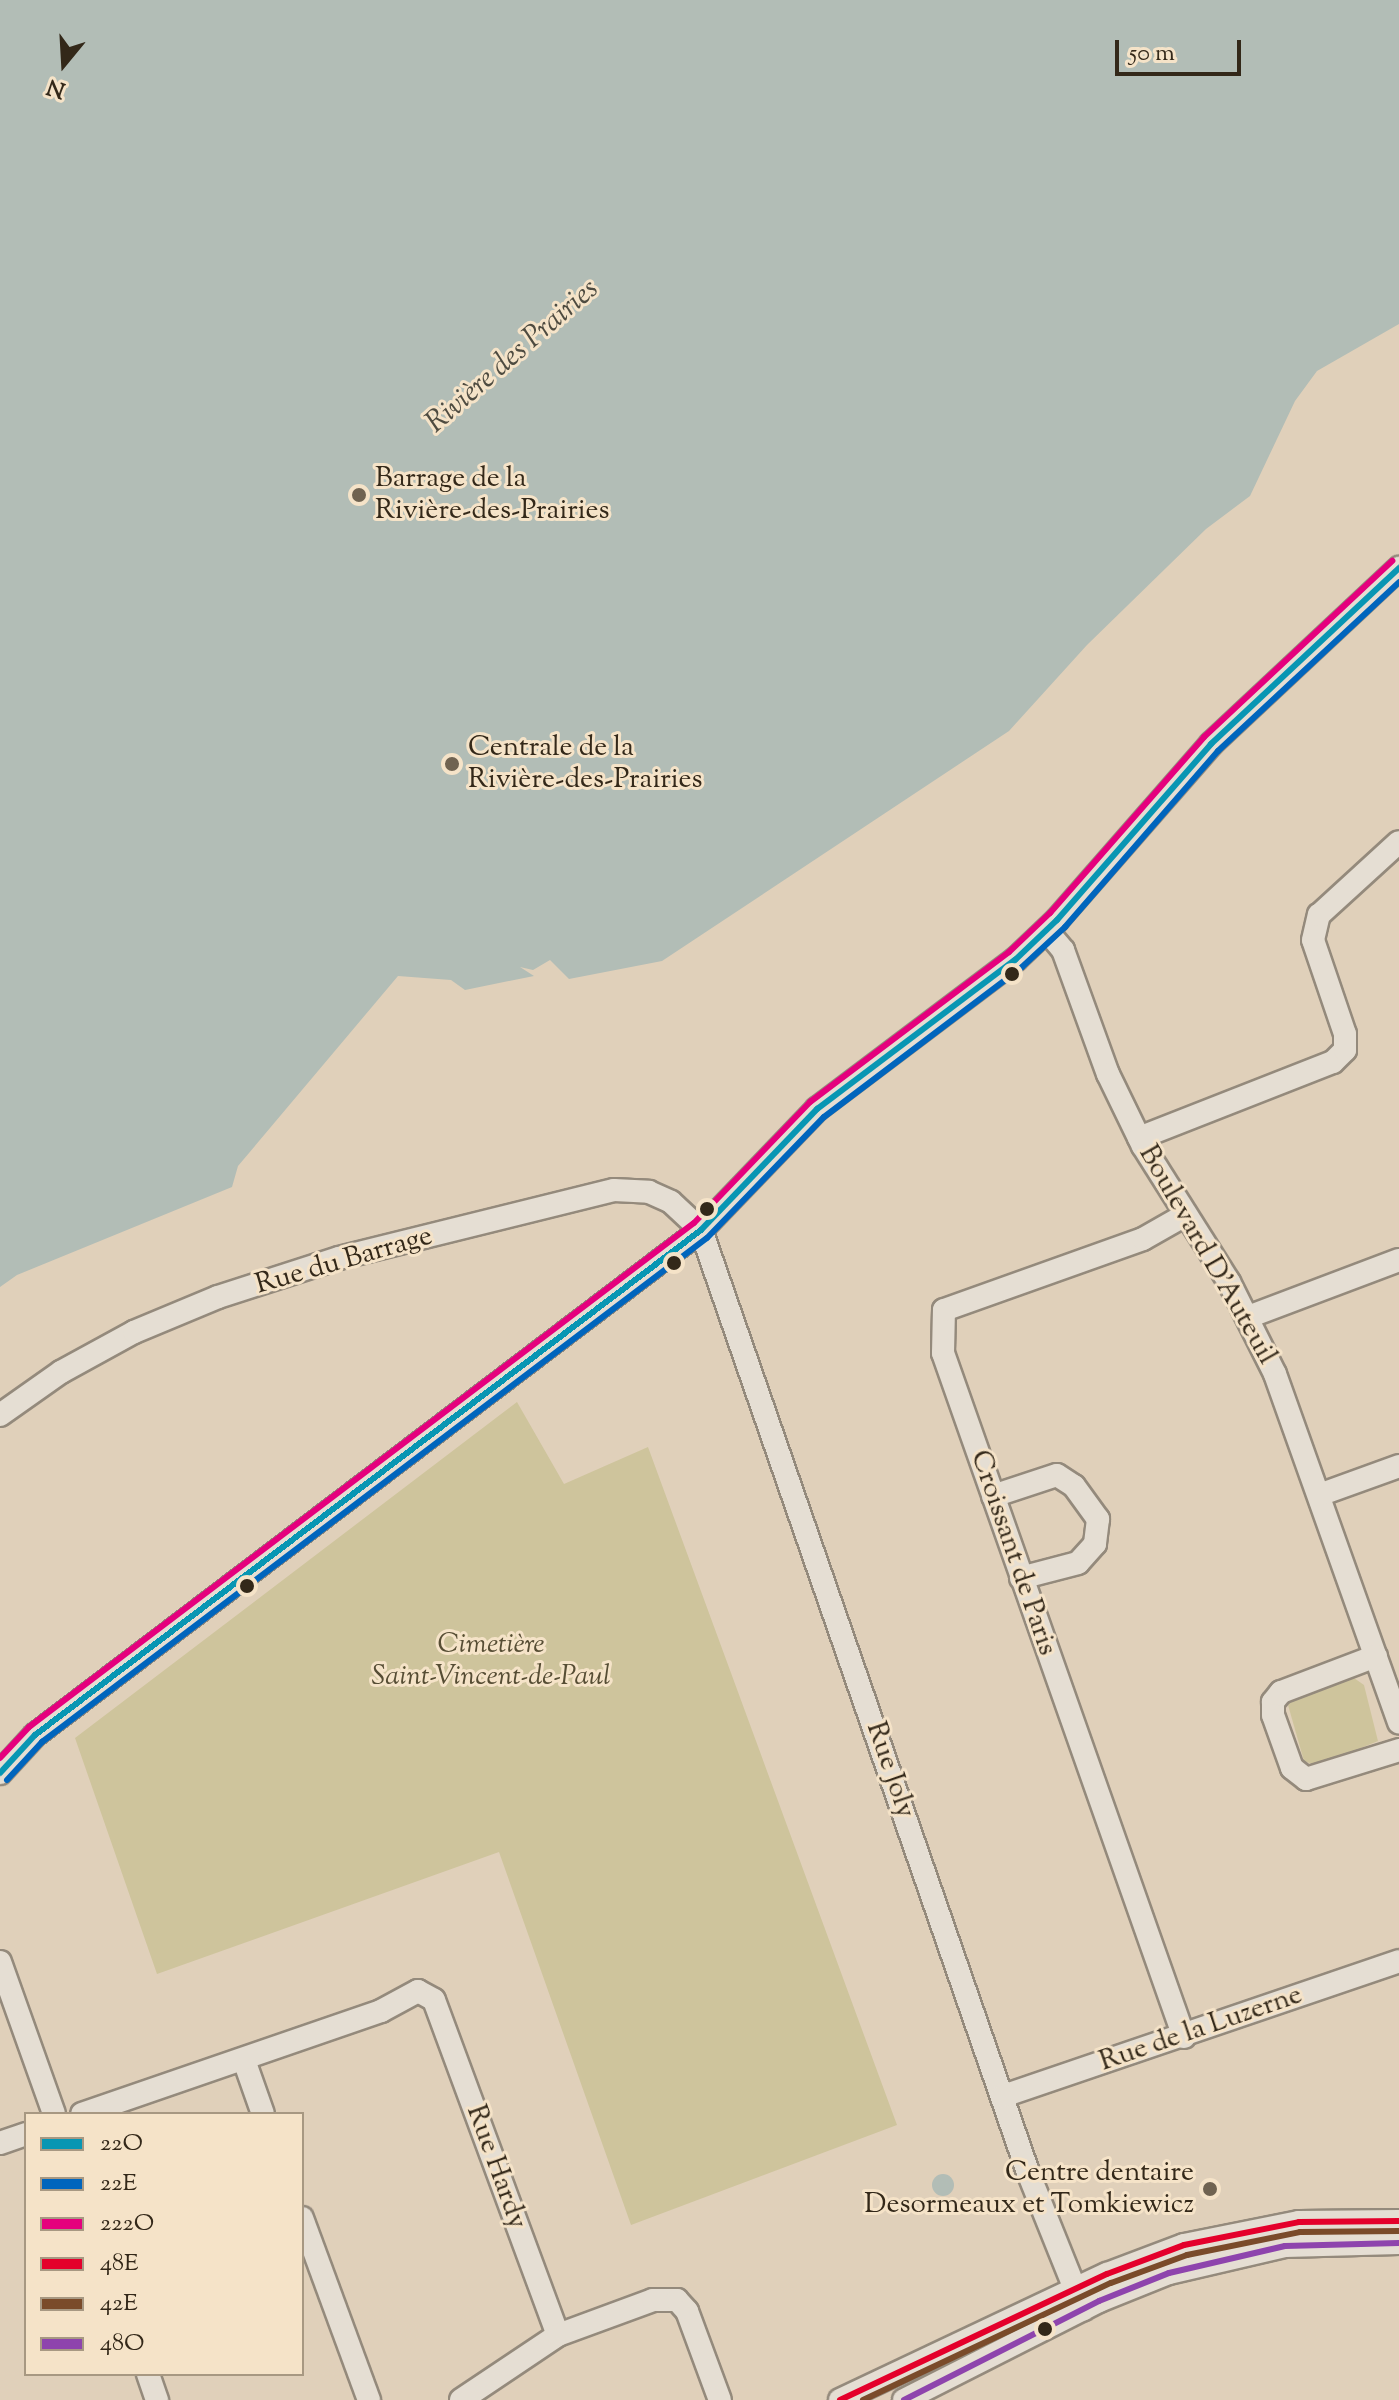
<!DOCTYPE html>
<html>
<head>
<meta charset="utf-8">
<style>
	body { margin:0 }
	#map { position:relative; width:1399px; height:2400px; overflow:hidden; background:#e0d0ba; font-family:"Sorts Mill Goudy",serif }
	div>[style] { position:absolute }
	.green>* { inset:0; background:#cec49c }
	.water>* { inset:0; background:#b2bdb6 }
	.round { border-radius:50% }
	.roads { filter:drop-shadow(2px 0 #948a7c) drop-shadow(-2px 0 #948a7c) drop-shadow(0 2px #948a7c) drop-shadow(0 -2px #948a7c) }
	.minor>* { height:22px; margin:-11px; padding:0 11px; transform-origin:11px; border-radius:11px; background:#e5ded3 }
	.bus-1>* { height:6px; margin:-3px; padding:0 3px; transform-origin:3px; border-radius:3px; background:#0896b3 }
	.bus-2>* { height:6px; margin:-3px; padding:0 3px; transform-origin:3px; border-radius:3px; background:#0065bd }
	.bus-3>* { height:6px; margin:-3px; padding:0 3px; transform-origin:3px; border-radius:3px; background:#e5007d }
	.bus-4>* { height:6px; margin:-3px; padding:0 3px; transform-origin:3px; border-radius:3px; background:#e4002b }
	.bus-5>* { height:6px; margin:-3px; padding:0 3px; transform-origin:3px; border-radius:3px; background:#7a4b2a }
	.bus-6>* { height:6px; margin:-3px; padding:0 3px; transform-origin:3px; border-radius:3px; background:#8e44ad }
	.dots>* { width:22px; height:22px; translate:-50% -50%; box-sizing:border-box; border:4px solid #f5e3c8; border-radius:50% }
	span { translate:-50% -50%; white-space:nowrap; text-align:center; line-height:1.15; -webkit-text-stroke:6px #f5e3c8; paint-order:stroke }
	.poi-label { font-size:28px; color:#332819 }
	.left { translate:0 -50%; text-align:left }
	.right { translate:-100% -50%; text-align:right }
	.street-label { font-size:28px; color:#332819 }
	.park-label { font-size:28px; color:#564d34; font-style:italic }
	.water-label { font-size:30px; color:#4e4b40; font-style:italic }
	.legend { position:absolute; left:24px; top:2112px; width:280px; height:264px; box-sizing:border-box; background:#f5e3c8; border:2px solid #a79882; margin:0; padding:10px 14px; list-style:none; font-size:24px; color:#332819 }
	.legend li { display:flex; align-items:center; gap:16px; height:40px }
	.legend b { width:40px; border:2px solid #a79882 }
	.north { position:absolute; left:24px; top:24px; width:80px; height:80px; -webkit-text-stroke:6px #f5e3c8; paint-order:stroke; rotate:198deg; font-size:22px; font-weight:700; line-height:32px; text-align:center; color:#332819 }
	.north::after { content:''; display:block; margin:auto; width:28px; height:36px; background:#332819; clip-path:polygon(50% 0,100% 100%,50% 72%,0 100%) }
	.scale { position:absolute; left:1115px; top:40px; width:126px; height:36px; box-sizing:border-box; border:4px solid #332819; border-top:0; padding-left:10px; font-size:24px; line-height:28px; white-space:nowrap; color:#332819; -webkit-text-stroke:6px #f5e3c8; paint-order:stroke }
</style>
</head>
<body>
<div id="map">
	<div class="green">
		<div style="clip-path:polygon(517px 1402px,564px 1484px,648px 1447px,897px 2125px,631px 2225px,499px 1852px,157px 1974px,75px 1738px)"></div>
		<div style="clip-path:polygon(1354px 1678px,1364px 1685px,1378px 1741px,1317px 1766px,1304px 1761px,1288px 1705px,1294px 1698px)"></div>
	</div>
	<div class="water">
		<div style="clip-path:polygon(0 0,1399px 0,1399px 324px,1317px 371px,1295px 401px,1250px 496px,1206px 529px,1087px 645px,1009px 731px,662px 961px,569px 979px,550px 960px,533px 970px,520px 967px,534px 976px,465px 990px,451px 980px,398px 976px,238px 1166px,232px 1187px,17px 1275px,0 1287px)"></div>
		<div class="round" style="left:932px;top:2174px;width:22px;height:22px"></div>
	</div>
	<div class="roads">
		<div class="minor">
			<div style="left:1047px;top:931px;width:25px;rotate:50deg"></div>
			<div style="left:1063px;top:950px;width:132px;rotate:70.1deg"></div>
			<div style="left:1108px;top:1074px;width:80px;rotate:64.1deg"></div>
			<div style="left:1143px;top:1146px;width:161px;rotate:57.7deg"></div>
			<div style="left:1229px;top:1282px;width:103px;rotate:63.4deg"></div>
			<div style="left:1275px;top:1374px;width:370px;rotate:70.4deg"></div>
			<div style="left:1139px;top:1138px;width:208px;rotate:-21.4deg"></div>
			<div style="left:1333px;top:1062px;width:17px;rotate:-45deg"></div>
			<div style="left:1345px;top:1050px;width:16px;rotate:-90deg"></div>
			<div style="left:1345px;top:1034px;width:99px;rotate:-108.8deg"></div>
			<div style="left:1313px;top:940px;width:26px;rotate:-77deg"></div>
			<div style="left:1319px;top:915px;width:108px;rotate:-42.4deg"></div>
			<div style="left:1248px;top:1317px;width:161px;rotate:-20.7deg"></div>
			<div style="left:0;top:1415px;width:75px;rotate:-35.2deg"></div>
			<div style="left:61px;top:1372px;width:83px;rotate:-28.7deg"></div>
			<div style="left:134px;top:1332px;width:91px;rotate:-22.6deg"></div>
			<div style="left:218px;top:1297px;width:127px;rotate:-17.9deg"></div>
			<div style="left:339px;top:1258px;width:283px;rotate:-13.9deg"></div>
			<div style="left:614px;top:1190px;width:35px;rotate:3deg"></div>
			<div style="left:649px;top:1192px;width:24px;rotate:24deg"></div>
			<div style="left:671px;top:1202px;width:41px;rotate:43deg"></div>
			<div style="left:701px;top:1230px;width:997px;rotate:70.86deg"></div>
			<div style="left:1028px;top:2172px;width:148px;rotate:68.1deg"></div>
			<div style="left:1319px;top:1495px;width:85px;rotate:-19.9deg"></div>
			<div style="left:993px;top:1496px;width:67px;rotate:-18.2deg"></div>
			<div style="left:1057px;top:1475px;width:20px;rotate:33deg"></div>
			<div style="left:1074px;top:1486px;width:41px;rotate:54deg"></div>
			<div style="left:1098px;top:1519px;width:25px;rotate:97deg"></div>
			<div style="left:1095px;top:1544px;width:25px;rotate:132deg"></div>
			<div style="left:1078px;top:1563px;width:59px;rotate:165.3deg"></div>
			<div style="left:1376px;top:1656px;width:102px;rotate:159.2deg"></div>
			<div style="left:1281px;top:1692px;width:13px;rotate:129deg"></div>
			<div style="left:1273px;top:1702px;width:13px;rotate:90deg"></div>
			<div style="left:1273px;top:1715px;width:56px;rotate:70.3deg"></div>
			<div style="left:1292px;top:1768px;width:18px;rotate:38deg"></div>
			<div style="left:1306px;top:1779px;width:97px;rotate:-17.3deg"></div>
			<div style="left:0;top:1773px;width:52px;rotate:-47.4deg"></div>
			<div style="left:35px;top:1735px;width:836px;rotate:-37.17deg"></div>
			<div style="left:701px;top:1230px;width:168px;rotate:-46.2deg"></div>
			<div style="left:817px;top:1109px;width:248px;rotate:-37deg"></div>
			<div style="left:1015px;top:960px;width:58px;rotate:-43.6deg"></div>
			<div style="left:1057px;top:920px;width:234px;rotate:-48.8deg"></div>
			<div style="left:1211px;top:744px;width:258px;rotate:-43.1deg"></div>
			<div style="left:0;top:1962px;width:161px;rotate:70.4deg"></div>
			<div style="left:1184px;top:2037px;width:725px;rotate:-109.41deg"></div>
			<div style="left:943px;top:1353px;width:43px;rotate:-88.7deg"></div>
			<div style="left:944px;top:1310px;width:211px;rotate:-19.6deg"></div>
			<div style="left:1143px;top:1239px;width:48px;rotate:-29.7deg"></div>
			<div style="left:244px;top:2060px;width:57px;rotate:70.6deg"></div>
			<div style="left:1003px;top:2096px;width:418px;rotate:-18.8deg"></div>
			<div style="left:82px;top:2114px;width:316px;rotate:-19deg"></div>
			<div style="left:381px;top:2011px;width:42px;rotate:-28.4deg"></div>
			<div style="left:418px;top:1991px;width:18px;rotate:29deg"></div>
			<div style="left:434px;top:2000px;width:357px;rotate:69.7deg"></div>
			<div style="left:0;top:2143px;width:28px;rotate:-19deg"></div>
			<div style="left:302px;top:2218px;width:194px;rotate:69.8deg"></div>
			<div style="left:148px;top:2374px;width:28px;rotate:71deg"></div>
			<div style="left:461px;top:2400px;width:117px;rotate:-33.8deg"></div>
			<div style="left:558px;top:2335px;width:101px;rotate:-20.2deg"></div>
			<div style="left:653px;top:2300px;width:24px"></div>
			<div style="left:677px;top:2300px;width:15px;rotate:48deg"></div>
			<div style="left:687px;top:2311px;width:95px;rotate:69.7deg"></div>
			<div style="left:840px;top:2400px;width:295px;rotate:-25.3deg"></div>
			<div style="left:1107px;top:2274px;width:82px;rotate:-20.6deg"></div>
			<div style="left:1184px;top:2245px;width:117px;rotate:-11.3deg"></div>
			<div style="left:1299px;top:2222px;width:100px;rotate:-0.6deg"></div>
			<div style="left:904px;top:2400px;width:219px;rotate:-26.9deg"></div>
			<div style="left:1099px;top:2301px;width:75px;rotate:-21.8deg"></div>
			<div style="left:1169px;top:2273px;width:119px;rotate:-13.1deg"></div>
			<div style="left:1285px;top:2246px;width:114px;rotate:-1.5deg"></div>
		</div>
	</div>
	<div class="bus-1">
		<div style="left:0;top:1773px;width:52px;rotate:-47.4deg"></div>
		<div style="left:35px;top:1735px;width:836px;rotate:-37.17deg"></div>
		<div style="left:701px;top:1230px;width:168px;rotate:-46.2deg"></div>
		<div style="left:817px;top:1109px;width:248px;rotate:-37deg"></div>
		<div style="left:1015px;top:960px;width:58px;rotate:-43.6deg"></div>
		<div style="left:1057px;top:920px;width:234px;rotate:-48.8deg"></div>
		<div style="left:1211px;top:744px;width:258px;rotate:-43.1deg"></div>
	</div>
	<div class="bus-2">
		<div style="left:7px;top:1780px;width:52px;rotate:-47.4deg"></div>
		<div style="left:42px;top:1742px;width:834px;rotate:-37.16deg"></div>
		<div style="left:707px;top:1238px;width:168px;rotate:-46deg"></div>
		<div style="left:824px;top:1117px;width:248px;rotate:-37.1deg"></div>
		<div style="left:1022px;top:967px;width:59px;rotate:-42.9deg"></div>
		<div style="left:1065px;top:927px;width:233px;rotate:-49deg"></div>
		<div style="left:1218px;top:751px;width:248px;rotate:-43deg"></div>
	</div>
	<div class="bus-3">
		<div style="left:0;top:1758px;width:42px;rotate:-46.9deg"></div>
		<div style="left:29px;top:1727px;width:834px;rotate:-37.16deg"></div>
		<div style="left:694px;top:1223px;width:168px;rotate:-46.2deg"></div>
		<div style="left:810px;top:1102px;width:249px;rotate:-37deg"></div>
		<div style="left:1009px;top:952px;width:57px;rotate:-43.6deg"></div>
		<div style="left:1050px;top:913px;width:234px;rotate:-48.8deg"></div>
		<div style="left:1204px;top:737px;width:258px;rotate:-43.1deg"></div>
	</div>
	<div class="bus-4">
		<div style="left:840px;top:2400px;width:295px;rotate:-25.3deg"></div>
		<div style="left:1107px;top:2274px;width:82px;rotate:-20.6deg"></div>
		<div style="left:1184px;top:2245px;width:117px;rotate:-11.3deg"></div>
		<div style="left:1299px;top:2222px;width:100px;rotate:-0.6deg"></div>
	</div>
	<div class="bus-5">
		<div style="left:863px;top:2400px;width:274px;rotate:-25.3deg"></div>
		<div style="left:1111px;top:2283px;width:81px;rotate:-20.2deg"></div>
		<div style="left:1187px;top:2255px;width:115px;rotate:-11.5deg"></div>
		<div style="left:1300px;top:2232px;width:99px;rotate:-0.6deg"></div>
	</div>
	<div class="bus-6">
		<div style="left:904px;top:2400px;width:219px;rotate:-26.9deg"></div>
		<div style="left:1099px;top:2301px;width:75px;rotate:-21.8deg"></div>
		<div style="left:1169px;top:2273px;width:119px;rotate:-13.1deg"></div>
		<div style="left:1285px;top:2246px;width:114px;rotate:-1.5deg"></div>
	</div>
	<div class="dots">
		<div style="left:359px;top:495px;background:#706351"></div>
		<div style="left:452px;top:764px;background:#706351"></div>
		<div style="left:1012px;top:974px;background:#332819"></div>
		<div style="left:707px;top:1209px;background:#332819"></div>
		<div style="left:674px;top:1263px;background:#332819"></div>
		<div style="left:247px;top:1586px;background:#332819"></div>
		<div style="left:1210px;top:2189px;background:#706351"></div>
		<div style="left:1045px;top:2329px;background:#332819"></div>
	</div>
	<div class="poi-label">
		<span class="left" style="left:375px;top:495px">Barrage de la<br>Rivière-des-Prairies</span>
		<span class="left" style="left:468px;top:764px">Centrale de la<br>Rivière-des-Prairies</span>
		<span class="right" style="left:1194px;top:2189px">Centre dentaire<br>Desormeaux et Tomkiewicz</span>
	</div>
	<div class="street-label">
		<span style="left:1207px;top:1255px;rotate:60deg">Boulevard D'Auteuil</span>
		<span style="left:344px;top:1261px;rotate:-16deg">Rue du Barrage</span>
		<span style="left:1013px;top:1553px;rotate:71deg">Croissant de Paris</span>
		<span style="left:890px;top:1770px;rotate:71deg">Rue Joly</span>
		<span style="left:1201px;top:2029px;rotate:-19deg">Rue de la Luzerne</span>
		<span style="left:496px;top:2167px;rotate:70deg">Rue Hardy</span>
	</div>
	<div class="park-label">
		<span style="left:491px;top:1661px">Cimetière<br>Saint-Vincent-de-Paul</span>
	</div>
	<div class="water-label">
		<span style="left:513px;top:357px;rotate:-41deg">Rivière des Prairies</span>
	</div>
	<ul class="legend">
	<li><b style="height:10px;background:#0896b3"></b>22O</li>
	<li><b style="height:10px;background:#0065bd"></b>22E</li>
	<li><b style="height:10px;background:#e5007d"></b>222O</li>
	<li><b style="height:10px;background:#e4002b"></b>48E</li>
	<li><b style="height:10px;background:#7a4b2a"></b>42E</li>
	<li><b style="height:10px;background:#8e44ad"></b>48O</li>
	</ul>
	<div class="north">N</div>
	<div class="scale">50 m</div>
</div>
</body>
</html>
